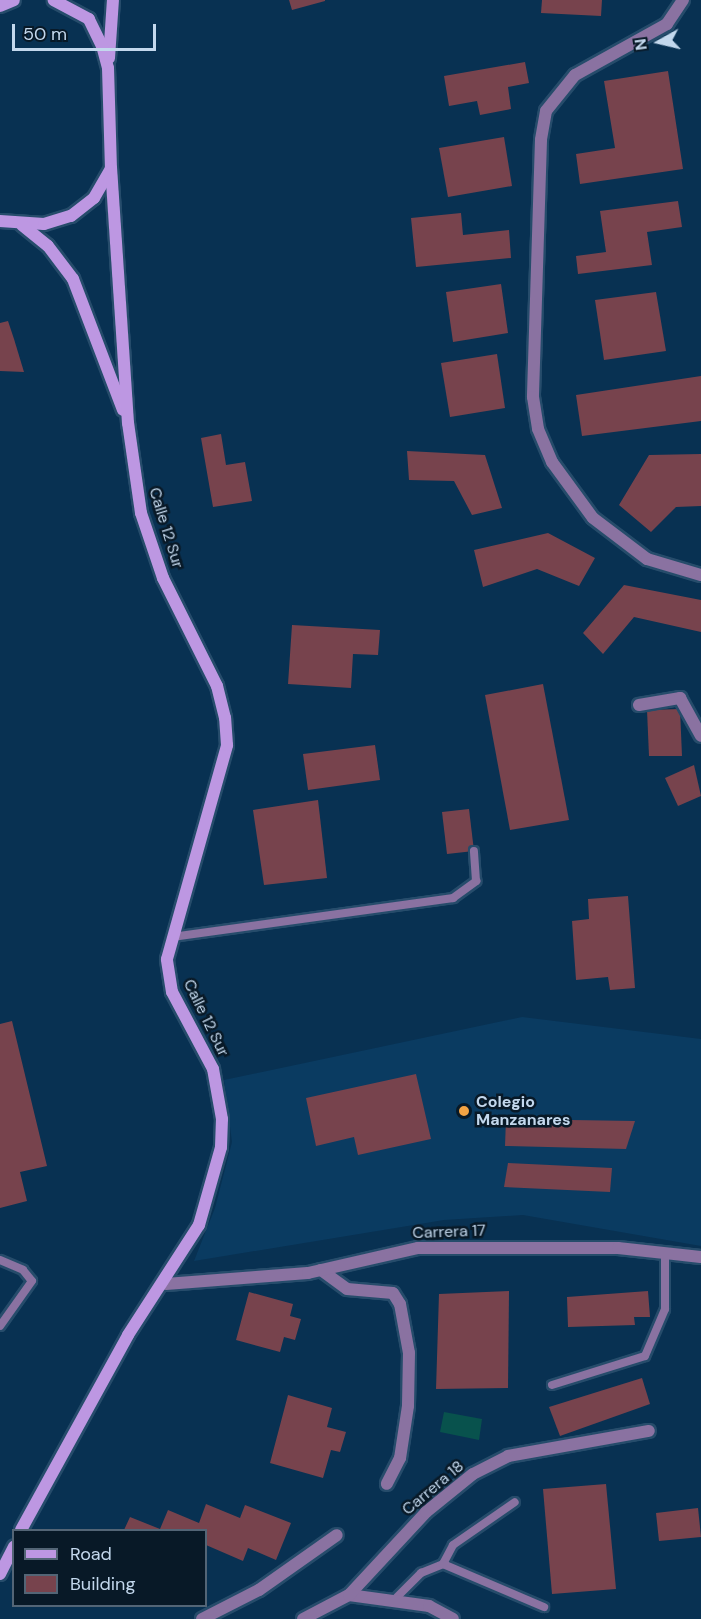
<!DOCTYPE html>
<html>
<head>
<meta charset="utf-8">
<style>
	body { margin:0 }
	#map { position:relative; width:701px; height:1619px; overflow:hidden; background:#083152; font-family:"DM Sans",sans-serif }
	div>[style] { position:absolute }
	.built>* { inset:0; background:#0a3b61 }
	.water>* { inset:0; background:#08524d }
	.building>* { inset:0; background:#77434d }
	.roads { filter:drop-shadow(2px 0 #264c6b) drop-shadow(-2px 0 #264c6b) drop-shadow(0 2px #264c6b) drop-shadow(0 -2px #264c6b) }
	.lane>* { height:8px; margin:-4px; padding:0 4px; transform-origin:4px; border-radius:4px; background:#8a72a1 }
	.street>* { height:12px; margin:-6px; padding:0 6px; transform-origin:6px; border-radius:6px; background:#8a72a1 }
	.secondary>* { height:12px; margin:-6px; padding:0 6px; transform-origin:6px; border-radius:6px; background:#bd97e2 }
	.dots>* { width:16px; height:16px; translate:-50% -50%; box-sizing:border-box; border:3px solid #081927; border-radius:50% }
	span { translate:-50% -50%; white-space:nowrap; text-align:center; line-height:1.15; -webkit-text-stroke:5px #081927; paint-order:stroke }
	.street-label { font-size:16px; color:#c3d8ed }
	.poi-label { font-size:16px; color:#c3d8ed; font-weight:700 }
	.left { translate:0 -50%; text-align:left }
	.legend { position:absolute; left:12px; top:1529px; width:195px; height:78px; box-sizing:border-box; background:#081927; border:2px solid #536576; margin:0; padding:8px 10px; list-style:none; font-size:18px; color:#c3d8ed }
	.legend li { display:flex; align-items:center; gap:12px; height:30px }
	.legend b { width:30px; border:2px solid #536576 }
	.north { position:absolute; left:629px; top:12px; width:60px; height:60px; -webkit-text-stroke:4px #081927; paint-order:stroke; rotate:262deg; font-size:16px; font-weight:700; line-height:24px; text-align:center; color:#c3d8ed }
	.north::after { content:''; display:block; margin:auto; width:21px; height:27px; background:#c3d8ed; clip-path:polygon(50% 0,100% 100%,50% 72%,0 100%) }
	.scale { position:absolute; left:12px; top:24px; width:144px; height:27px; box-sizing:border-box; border:3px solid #c3d8ed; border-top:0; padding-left:8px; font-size:18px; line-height:21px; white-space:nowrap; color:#c3d8ed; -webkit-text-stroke:4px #081927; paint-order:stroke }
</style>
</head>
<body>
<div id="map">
	<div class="built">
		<div style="clip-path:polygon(522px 1017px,701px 1039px,701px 1246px,523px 1215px,444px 1220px,194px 1261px,215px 1208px,232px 1142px,224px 1080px)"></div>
	</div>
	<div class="water">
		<div style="clip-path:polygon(444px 1412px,482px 1419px,479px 1440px,440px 1432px)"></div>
	</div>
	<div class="building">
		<div style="clip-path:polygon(289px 0,325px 0,325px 1px,292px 10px)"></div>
		<div style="clip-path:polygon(542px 0,602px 0,601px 16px,541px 13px)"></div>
		<div style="clip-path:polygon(525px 62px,529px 83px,508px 87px,511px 109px,480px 115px,477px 101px,449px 106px,444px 76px)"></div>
		<div style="clip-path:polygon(668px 71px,683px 169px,580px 184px,576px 154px,615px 148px,604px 81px)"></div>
		<div style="clip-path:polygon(504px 137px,512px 186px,448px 197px,439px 148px)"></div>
		<div style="clip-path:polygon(678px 201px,682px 227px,647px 232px,652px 265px,578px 274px,576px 256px,606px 252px,600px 211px)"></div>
		<div style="clip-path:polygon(461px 213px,463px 235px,509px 230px,511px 258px,416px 267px,411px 218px)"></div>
		<div style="clip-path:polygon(501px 284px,508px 333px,453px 342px,446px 292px)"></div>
		<div style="clip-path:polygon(656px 292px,666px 351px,604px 360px,595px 300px)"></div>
		<div style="clip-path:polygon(8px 321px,14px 339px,24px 372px,0 371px,0 323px)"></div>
		<div style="clip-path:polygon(497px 354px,505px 408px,450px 417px,441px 363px)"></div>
		<div style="clip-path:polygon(701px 376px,701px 421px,582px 436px,576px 395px)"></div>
		<div style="clip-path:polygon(221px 434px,226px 465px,245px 462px,252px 501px,213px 507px,201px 438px)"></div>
		<div style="clip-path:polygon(407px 451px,485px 455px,502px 508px,472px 515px,454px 481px,409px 480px)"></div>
		<div style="clip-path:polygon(701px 454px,701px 506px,676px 507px,651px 532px,619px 505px,649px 455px)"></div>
		<div style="clip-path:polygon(548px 533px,595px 558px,579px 586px,537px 569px,483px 587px,474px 550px)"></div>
		<div style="clip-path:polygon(624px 585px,701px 600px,701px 632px,634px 617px,603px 654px,583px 633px)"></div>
		<div style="clip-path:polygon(292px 625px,380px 630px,378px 655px,353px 654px,351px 688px,288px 684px)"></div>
		<div style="clip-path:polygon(543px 684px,569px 820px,510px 830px,485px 695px)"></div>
		<div style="clip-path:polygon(680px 709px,682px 756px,649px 756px,647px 710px)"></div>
		<div style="clip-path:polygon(375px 745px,380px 780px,308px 790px,303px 754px)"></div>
		<div style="clip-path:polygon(694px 765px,701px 796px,678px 806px,665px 778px)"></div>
		<div style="clip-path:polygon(318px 800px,327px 878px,264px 885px,253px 810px)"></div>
		<div style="clip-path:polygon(469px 809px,474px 851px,447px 854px,442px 812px)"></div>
		<div style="clip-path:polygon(628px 896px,635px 988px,610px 990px,608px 977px,576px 980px,572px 921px,589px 919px,588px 899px)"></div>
		<div style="clip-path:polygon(12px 1021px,47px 1166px,20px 1172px,27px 1201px,0 1208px,0 1024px)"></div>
		<div style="clip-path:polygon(416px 1074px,431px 1139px,358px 1155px,354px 1137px,316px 1146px,306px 1098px)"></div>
		<div style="clip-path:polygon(506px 1119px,635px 1121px,626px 1149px,505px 1146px)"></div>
		<div style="clip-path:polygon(508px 1163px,612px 1168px,610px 1192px,504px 1187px)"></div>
		<div style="clip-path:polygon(509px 1291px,508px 1388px,436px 1389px,439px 1294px)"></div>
		<div style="clip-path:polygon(648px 1291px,650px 1317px,634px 1317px,635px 1325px,568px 1327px,567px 1297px)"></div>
		<div style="clip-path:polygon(249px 1292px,293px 1304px,290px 1316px,301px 1319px,295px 1340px,284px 1337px,280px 1352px,236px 1340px)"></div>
		<div style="clip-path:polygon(642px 1378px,650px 1404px,560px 1436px,549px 1407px)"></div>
		<div style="clip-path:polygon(288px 1395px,332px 1408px,327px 1427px,346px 1432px,340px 1452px,331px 1450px,323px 1478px,270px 1463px)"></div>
		<div style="clip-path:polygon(606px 1484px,616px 1589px,552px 1594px,543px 1489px)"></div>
		<div style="clip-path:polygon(206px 1504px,240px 1518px,245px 1505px,291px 1523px,276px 1560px,248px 1548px,243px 1561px,206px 1545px,206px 1530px,124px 1530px,130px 1517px,160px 1529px,168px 1510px,199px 1523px)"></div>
		<div style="clip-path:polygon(698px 1508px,701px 1537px,659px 1541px,656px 1513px)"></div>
	</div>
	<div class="roads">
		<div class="lane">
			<div style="left:172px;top:937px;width:284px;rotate:-7.9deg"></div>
			<div style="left:453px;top:898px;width:29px;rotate:-36deg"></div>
			<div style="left:476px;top:881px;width:30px;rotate:-94deg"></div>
			<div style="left:0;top:1260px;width:25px;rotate:23deg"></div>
			<div style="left:23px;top:1270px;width:14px;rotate:51deg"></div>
			<div style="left:32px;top:1281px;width:55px;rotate:125.4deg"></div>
			<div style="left:552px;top:1385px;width:97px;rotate:-17.3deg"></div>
			<div style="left:645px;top:1356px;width:51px;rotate:-66.9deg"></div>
			<div style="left:665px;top:1309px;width:56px;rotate:-90deg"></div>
			<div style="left:443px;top:1564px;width:21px;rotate:-62deg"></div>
			<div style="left:453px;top:1545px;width:75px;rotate:-34.7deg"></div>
			<div style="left:395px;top:1599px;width:37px;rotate:-45deg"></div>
			<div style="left:421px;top:1573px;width:24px;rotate:-22deg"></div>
			<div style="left:443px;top:1564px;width:110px;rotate:23.1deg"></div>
		</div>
		<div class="street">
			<div style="left:683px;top:0;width:29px;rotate:124deg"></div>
			<div style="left:667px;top:24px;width:105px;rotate:151deg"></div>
			<div style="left:575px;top:75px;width:46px;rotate:128.9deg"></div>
			<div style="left:546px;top:111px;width:29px;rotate:100deg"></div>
			<div style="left:541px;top:140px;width:257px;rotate:91.8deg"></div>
			<div style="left:533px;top:397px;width:32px;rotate:81deg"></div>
			<div style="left:538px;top:429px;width:36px;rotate:67deg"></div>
			<div style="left:552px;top:462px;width:69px;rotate:53.8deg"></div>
			<div style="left:593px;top:518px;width:68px;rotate:37.2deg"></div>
			<div style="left:647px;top:559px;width:56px;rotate:16.5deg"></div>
			<div style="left:639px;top:705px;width:42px;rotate:-9.7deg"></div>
			<div style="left:680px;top:698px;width:43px;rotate:61.1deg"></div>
			<div style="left:321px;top:1270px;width:32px;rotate:36deg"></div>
			<div style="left:347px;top:1289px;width:46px;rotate:5deg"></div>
			<div style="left:393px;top:1293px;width:13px;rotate:58deg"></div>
			<div style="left:400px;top:1304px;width:50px;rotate:79.6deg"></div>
			<div style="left:409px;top:1353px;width:53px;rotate:91.1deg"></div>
			<div style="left:408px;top:1406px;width:53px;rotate:98.7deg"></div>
			<div style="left:400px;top:1458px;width:29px;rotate:117deg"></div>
			<div style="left:166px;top:1284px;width:142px;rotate:-4.4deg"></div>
			<div style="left:308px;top:1273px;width:113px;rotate:-12.8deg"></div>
			<div style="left:418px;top:1248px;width:200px"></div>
			<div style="left:618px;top:1248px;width:83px;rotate:6.2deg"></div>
			<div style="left:349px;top:1595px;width:81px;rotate:7.8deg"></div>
			<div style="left:429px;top:1606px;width:27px;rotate:28deg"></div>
			<div style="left:202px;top:1619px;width:64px;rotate:-27deg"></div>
			<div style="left:259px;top:1590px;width:95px;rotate:-35.2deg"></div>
			<div style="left:303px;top:1619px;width:52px;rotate:-27.6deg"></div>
			<div style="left:349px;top:1595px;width:113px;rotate:-47.1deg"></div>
			<div style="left:426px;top:1512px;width:60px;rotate:-39deg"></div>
			<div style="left:473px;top:1474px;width:39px;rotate:-27deg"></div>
			<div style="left:508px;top:1456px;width:143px;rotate:-10.1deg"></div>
		</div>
		<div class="secondary">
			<div style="left:0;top:6px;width:15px;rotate:-23deg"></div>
			<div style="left:109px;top:58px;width:58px;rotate:-86.1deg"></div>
			<div style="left:0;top:221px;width:44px;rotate:3.9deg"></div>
			<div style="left:44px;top:224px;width:28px;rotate:-17deg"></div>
			<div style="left:71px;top:216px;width:29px;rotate:-38deg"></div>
			<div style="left:94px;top:198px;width:34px;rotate:-60deg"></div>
			<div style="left:111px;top:169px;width:101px;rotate:-91.7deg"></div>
			<div style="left:108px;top:68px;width:23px;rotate:-105deg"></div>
			<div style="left:102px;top:46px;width:30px;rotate:-116deg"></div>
			<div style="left:89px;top:19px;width:40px;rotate:-152deg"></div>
			<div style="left:22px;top:225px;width:33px;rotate:39deg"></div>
			<div style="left:48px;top:246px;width:41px;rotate:52.9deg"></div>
			<div style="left:73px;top:279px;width:140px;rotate:69.1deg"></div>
			<div style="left:21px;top:1530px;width:222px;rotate:-61.2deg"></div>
			<div style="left:128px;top:1335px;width:131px;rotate:-57.2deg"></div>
			<div style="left:199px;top:1225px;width:81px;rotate:-74.2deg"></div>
			<div style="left:221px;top:1147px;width:28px;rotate:-88deg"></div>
			<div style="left:222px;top:1119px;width:51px;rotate:-100.2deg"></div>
			<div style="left:213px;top:1069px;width:87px;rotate:-118deg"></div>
			<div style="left:172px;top:992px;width:33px;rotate:-99deg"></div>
			<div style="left:167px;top:959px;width:222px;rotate:-74.3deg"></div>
			<div style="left:227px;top:745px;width:27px;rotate:-94deg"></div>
			<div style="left:225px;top:718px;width:33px;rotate:-104deg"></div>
			<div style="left:217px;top:686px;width:121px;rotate:-116.6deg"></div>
			<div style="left:163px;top:578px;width:69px;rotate:-108.7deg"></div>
			<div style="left:141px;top:513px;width:91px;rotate:-98.2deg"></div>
			<div style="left:128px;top:423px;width:255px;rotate:-93.8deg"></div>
			<div style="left:0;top:1574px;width:31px;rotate:-63deg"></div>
		</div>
	</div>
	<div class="dots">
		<div style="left:464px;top:1111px;background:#f4a444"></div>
	</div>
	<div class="street-label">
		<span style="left:166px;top:528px;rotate:73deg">Calle 12 Sur</span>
		<span style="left:206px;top:1018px;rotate:64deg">Calle 12 Sur</span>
		<span style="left:449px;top:1232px;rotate:-2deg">Carrera 17</span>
		<span style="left:433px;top:1488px;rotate:-40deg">Carrera 18</span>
	</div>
	<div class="poi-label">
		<span class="left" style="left:476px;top:1111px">Colegio<br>Manzanares</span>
	</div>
	<ul class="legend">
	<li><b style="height:8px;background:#bd97e2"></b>Road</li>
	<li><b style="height:16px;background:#77434d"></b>Building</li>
	</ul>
	<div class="north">N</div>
	<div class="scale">50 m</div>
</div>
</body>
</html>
